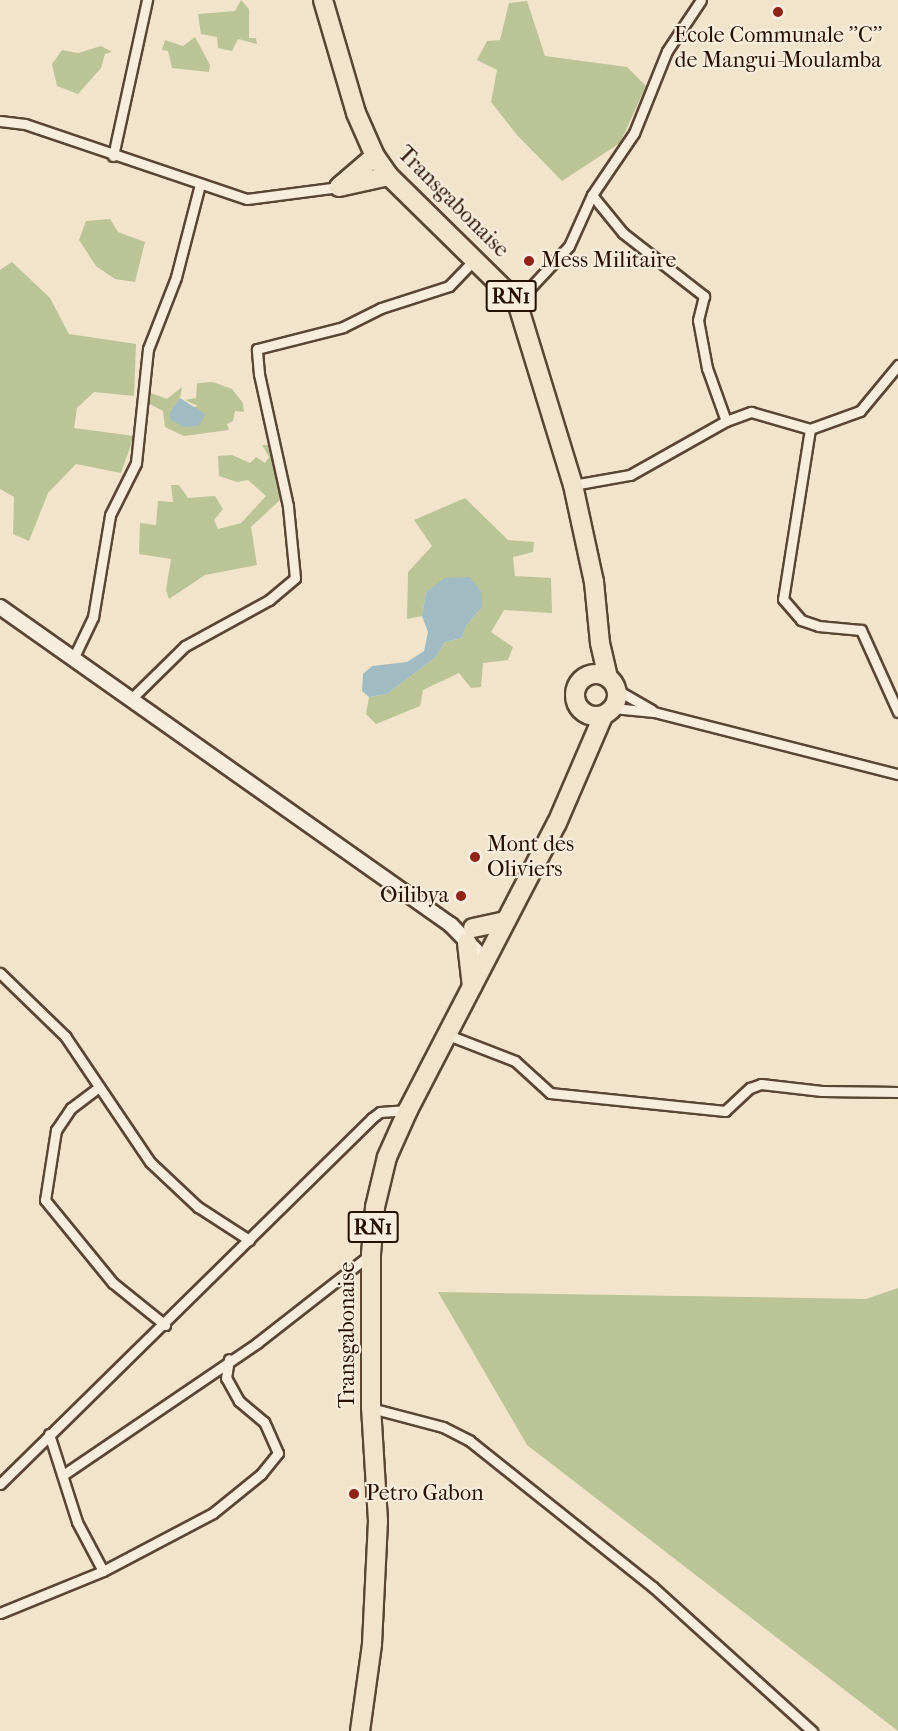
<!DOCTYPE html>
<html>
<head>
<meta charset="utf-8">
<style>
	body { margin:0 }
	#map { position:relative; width:898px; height:1731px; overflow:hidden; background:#f1e4cb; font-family:"IM FELL French Canon",serif }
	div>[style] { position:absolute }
	.green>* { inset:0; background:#bbc497 }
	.water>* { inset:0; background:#a0bcc2 }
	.roads { filter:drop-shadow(2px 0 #5a4533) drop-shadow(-2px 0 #5a4533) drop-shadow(0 2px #5a4533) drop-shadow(0 -2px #5a4533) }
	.street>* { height:9px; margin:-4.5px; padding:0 4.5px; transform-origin:4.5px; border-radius:4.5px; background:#f6eddd }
	.secondary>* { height:14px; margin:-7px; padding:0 7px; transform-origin:7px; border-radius:7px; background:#f6eddd }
	.highway>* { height:18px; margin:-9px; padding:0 9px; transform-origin:9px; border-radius:9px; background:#f1e4cb }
	.highway>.ring { margin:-9px; padding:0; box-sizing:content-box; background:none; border:18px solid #f1e4cb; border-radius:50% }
	.dots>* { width:16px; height:16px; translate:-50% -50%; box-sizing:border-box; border:3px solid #f6eddd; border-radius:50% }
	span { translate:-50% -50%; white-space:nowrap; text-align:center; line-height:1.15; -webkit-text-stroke:4.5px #f6eddd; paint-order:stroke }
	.shield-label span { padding:2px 4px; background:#f6eddd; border:2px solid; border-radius:4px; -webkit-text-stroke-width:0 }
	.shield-label { font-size:21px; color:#271000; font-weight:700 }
	.poi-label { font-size:22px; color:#271000 }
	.left { translate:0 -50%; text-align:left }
	.right { translate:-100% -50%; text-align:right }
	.street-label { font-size:22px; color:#271000 }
</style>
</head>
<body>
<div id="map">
	<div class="green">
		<div style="clip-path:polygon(241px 0,249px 9px,249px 38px,256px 38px,257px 44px,238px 39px,232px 51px,218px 48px,217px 37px,201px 34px,198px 14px,235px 11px)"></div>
		<div style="clip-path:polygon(527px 1px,545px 56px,627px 67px,646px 86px,620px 143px,562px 181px,517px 135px,491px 102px,497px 70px,477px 60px,487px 41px,500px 40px,509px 3px)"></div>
		<div style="clip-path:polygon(195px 37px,210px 65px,209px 72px,172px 68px,168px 51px,162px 50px,165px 40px,183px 46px)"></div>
		<div style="clip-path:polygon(101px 46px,112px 52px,105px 54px,101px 68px,78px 94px,57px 86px,52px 64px,62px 50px,78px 53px)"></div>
		<div style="clip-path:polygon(110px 219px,118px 232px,145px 242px,135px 282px,115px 279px,96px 266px,79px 240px,86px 221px)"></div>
		<div style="clip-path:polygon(12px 262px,50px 298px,69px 334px,136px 344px,134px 396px,94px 392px,77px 408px,74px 428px,134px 436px,121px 473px,76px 464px,48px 493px,29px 541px,13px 534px,14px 497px,0 489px,0 270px)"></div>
		<div style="clip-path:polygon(213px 382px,232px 389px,243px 403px,244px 412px,235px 411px,233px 421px,227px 424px,229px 430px,184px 436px,165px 427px,163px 411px,148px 403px,151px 393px,167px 399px,182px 387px,180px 398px,170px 412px,198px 406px,185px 400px,196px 398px,197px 383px)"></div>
		<div style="clip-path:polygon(262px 445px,272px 445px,280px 500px,251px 527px,257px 565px,205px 575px,169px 599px,166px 590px,171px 559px,139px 554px,140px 523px,156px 525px,158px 501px,173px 502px,171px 485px,179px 485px,188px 498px,215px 496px,223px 509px,214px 520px,218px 529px,241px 523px,266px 496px,248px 480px,237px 482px,219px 476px,218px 456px,232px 455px,250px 463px,256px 457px,265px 463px,269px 457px)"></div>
		<div style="clip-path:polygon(465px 498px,508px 540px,534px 542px,533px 552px,513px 557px,515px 576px,551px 578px,552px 613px,504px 610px,491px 632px,513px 647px,508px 660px,483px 663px,481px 687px,471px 688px,459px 673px,423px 690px,420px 706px,376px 724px,366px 714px,369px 697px,387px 694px,436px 657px,445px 642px,462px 638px,466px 626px,482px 607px,426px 592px,422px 616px,407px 619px,408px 572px,432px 546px,414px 520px)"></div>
		<div style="clip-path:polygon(898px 1288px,898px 1731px,527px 1445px,438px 1292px,866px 1299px)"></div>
	</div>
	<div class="water">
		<div style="clip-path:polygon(180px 398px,205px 414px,199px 426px,183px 427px,170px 419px,170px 412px)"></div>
		<div style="clip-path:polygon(470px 577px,481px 591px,482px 607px,466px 626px,462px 638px,445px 642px,436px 657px,387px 694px,369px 697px,362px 691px,363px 674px,372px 666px,407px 662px,424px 651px,428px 632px,422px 616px,426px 592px,445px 578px)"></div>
	</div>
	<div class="roads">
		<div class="street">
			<div style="left:0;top:121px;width:25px;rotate:7deg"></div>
			<div style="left:25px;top:124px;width:234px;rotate:18.7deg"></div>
			<div style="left:247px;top:199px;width:93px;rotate:-7.4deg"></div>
			<div style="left:113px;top:156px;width:160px;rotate:-77.7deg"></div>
			<div style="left:592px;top:195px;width:49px;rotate:50.8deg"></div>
			<div style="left:623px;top:233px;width:103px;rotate:37.9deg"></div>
			<div style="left:704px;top:296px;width:25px;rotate:104deg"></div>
			<div style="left:698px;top:320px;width:49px;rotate:79.4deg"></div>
			<div style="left:707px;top:368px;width:56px;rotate:70.3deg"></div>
			<div style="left:517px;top:302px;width:76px;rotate:-47.1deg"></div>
			<div style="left:569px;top:246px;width:56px;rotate:-65.7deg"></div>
			<div style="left:592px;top:195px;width:75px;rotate:-55.9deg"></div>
			<div style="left:634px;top:133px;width:88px;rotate:-68.1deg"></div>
			<div style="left:667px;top:51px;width:61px;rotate:-56.3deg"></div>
			<div style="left:810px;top:429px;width:53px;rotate:-19.8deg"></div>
			<div style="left:860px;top:411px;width:60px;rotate:-50.4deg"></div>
			<div style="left:573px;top:485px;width:58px;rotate:-10deg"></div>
			<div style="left:630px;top:475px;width:110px;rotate:-29.4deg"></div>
			<div style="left:726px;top:421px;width:27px;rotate:-20deg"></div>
			<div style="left:751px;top:412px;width:61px;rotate:16.1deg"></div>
			<div style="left:810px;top:429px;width:172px;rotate:99deg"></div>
			<div style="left:783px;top:599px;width:28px;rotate:49deg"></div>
			<div style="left:801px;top:620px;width:18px;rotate:19deg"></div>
			<div style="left:818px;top:626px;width:43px;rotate:5.3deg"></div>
			<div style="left:861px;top:630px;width:90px;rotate:65.7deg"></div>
			<div style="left:73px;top:659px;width:47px;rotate:-64.5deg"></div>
			<div style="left:93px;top:617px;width:103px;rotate:-80.5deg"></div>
			<div style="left:110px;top:515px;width:58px;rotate:-63.4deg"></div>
			<div style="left:136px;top:463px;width:115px;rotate:-84deg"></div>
			<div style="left:148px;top:349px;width:77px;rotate:-68.7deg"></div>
			<div style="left:176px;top:277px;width:96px;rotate:-75.5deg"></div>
			<div style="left:617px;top:690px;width:40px;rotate:29.7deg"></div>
			<div style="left:132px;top:698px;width:74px;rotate:-44.5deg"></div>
			<div style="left:185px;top:646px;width:96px;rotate:-28.7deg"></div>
			<div style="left:269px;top:600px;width:34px;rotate:-40deg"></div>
			<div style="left:295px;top:578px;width:72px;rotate:-95.6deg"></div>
			<div style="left:288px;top:506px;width:135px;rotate:-102.4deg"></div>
			<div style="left:259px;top:374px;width:25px;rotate:-95deg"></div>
			<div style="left:257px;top:349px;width:89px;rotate:-14.3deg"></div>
			<div style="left:343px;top:327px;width:42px;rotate:-26.6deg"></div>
			<div style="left:381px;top:308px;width:71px;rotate:-17.9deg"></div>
			<div style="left:449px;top:286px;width:39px;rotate:-46deg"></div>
			<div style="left:613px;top:708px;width:41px;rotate:5.6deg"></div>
			<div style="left:654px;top:712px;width:252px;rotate:14.3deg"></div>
			<div style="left:0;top:973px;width:91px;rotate:44.1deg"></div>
			<div style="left:65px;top:1036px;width:152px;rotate:56deg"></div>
			<div style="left:150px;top:1162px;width:66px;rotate:43.2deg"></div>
			<div style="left:198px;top:1207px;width:61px;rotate:32.9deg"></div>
			<div style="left:448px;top:1035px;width:72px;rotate:21.2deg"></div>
			<div style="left:515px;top:1061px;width:47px;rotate:42.4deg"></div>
			<div style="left:550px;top:1093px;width:176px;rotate:5.9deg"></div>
			<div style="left:725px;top:1111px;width:34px;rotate:-43deg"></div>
			<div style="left:750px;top:1088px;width:12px;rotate:-20deg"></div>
			<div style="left:761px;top:1084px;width:61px;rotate:6.5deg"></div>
			<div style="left:822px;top:1091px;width:76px;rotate:0.8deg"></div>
			<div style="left:99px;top:1087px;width:35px;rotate:143deg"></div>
			<div style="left:71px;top:1108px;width:27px;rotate:124deg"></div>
			<div style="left:56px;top:1130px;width:71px;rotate:98.9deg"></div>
			<div style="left:45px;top:1200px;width:107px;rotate:50.7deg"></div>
			<div style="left:113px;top:1283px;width:67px;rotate:38.9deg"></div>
			<div style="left:371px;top:1408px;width:74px;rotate:14.8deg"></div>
			<div style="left:443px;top:1427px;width:30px;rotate:27deg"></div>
			<div style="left:470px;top:1441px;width:234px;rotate:38.6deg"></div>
			<div style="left:653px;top:1587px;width:215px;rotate:42.2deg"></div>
			<div style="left:49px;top:1434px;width:92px;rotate:72.3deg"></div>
			<div style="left:77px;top:1522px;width:55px;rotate:62deg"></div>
			<div style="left:63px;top:1475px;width:235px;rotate:-34.2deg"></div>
			<div style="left:257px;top:1343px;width:145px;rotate:-38deg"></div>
			<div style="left:0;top:1484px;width:522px;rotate:-44.53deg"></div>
			<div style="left:372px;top:1118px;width:10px;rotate:-37deg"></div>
			<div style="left:380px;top:1112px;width:28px;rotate:-4deg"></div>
			<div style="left:0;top:1613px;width:111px;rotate:-22.2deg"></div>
			<div style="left:103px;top:1571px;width:124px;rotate:-27.8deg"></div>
			<div style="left:213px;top:1513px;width:62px;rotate:-39.1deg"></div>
			<div style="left:261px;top:1474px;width:27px;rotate:-51deg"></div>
			<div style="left:278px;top:1453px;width:34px;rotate:-114deg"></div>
			<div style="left:264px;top:1422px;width:33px;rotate:-140deg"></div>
			<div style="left:239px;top:1401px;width:26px;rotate:-119deg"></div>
			<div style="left:226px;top:1378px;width:19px;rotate:-81deg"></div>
		</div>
		<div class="secondary">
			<div style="left:0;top:607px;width:552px;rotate:35.19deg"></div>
			<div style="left:451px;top:925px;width:49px;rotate:45.8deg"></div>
		</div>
		<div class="highway">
			<div style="left:323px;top:0;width:118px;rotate:73.7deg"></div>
			<div style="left:356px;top:113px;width:47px;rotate:66.2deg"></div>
			<div style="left:375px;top:156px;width:24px;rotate:55deg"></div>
			<div style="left:389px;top:176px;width:180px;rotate:44.5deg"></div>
			<div style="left:517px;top:302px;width:191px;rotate:73deg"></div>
			<div style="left:573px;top:485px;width:99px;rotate:77.8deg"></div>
			<div style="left:594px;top:582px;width:61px;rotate:84.4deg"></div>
			<div style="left:600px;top:643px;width:35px;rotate:77deg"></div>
			<div style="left:340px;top:186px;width:46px;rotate:-40.6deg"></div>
			<div style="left:339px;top:187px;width:51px;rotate:-12.4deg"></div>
			<div class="ring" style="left:575px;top:674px;width:24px;height:24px"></div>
			<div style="left:473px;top:928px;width:33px;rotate:-12deg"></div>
			<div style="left:467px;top:943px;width:44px;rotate:83.5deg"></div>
			<div style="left:360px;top:1731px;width:88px;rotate:-82.1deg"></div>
			<div style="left:372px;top:1644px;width:123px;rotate:-87.2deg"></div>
			<div style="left:378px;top:1521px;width:113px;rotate:-93.5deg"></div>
			<div style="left:371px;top:1408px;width:154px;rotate:-90deg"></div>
			<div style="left:371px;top:1254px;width:47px;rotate:-85.1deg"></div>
			<div style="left:375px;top:1207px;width:51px;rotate:-76.5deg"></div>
			<div style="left:387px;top:1157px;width:51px;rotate:-65.9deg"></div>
			<div style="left:408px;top:1110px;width:323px;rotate:-62.6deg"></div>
			<div style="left:557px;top:823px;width:116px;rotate:-66.7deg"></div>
		</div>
	</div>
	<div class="dots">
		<div style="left:778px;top:12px;background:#8f2418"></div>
		<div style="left:529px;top:261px;background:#8f2418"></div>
		<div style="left:475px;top:857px;background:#8f2418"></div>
		<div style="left:461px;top:896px;background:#8f2418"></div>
		<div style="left:354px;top:1494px;background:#8f2418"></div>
	</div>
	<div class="shield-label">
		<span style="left:511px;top:296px">RN1</span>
		<span style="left:373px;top:1227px">RN1</span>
	</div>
	<div class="poi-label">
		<span style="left:778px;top:48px">Ecole Communale ''C''<br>de Mangui-Moulamba</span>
		<span class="left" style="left:541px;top:261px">Mess Militaire</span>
		<span class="left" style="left:487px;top:857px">Mont des<br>Oliviers</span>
		<span class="right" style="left:449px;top:896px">Oilibya</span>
		<span class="left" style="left:366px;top:1494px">Petro Gabon</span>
	</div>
	<div class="street-label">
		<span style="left:453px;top:202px;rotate:45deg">Transgabonaise</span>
		<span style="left:348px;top:1335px;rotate:-90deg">Transgabonaise</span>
	</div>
</div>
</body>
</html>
